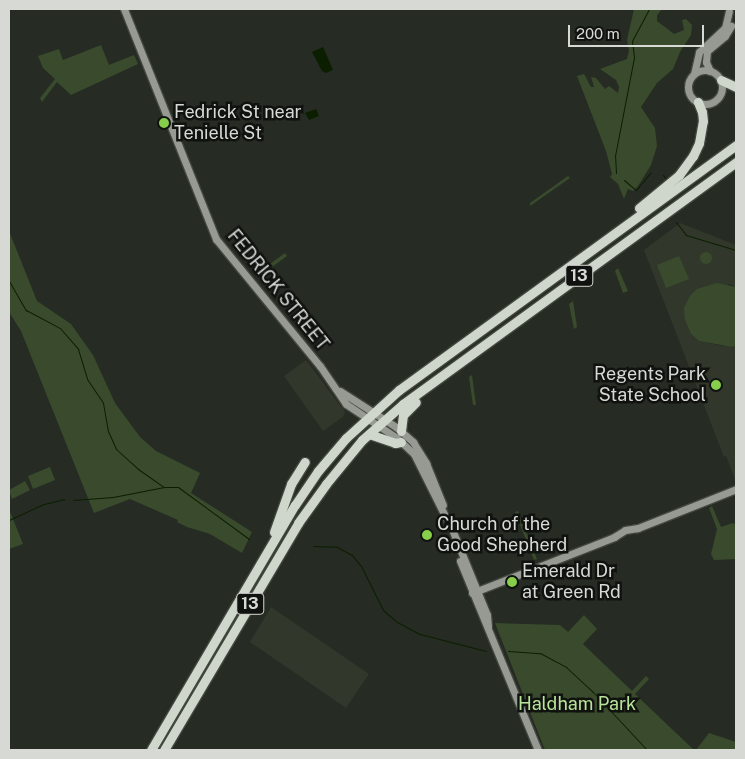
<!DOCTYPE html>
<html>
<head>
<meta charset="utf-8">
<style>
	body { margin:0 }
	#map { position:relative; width:745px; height:759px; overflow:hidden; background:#262b23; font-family:"Public Sans",sans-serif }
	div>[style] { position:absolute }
	.built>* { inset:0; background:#31382b }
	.green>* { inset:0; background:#394b2c }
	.round { border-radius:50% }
	.water>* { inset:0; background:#0b1f00 }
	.stream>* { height:1px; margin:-0.5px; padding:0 0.5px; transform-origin:0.5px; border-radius:0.5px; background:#0b1f00 }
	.roads { filter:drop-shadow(1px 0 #42473f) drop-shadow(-1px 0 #42473f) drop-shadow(0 1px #42473f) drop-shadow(0 -1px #42473f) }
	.secondary>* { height:7px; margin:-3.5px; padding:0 3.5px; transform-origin:3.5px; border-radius:3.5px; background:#969a93 }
	.secondary>.ring { margin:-3.5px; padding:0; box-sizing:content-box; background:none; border:7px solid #969a93; border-radius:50% }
	.highway>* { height:9px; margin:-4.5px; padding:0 4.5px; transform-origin:4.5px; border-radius:4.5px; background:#cfd6cc }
	.dots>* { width:14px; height:14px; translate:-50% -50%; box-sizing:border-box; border:2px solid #10120f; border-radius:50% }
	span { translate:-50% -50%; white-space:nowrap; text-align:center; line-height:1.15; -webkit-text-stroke:5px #10120f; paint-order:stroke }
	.shield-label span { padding:1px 4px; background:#10120f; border:1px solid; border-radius:4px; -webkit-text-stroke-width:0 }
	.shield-label { font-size:16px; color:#d6d9d4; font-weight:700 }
	.poi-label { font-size:18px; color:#d6d9d4 }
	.left { translate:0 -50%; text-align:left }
	.right { translate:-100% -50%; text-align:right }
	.street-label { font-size:18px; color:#d6d9d4 }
	.park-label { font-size:18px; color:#b7e497 }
	.frame { position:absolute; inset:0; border:10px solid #d6d9d4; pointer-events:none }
	.scale { position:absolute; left:568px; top:25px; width:136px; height:22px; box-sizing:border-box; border:2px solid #d6d9d4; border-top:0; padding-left:6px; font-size:15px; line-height:18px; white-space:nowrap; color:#d6d9d4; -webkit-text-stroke:4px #10120f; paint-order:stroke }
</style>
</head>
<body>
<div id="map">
	<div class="built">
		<div style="clip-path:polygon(680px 223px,736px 245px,736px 287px,729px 284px,685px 320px,691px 334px,699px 341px,722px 346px,736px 345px,736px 482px,726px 456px,724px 457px,644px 250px)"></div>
		<div style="clip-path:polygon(306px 360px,345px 412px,343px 417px,323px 431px,284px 376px)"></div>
		<div style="clip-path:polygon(271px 607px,369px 674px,346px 708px,250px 642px)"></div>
	</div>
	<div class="green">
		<div style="clip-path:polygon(634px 9px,662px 9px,657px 15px,657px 21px,674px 34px,684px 30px,682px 20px,686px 19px,692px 25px,691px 35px,680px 52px,673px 69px,657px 83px,641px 107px,655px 128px,657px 146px,651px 165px,638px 186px,633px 191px,628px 189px,624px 199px,618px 184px,610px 177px,612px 174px,606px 151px,577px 76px,584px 74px,591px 87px,594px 87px,591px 77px,596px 78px,605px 89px,609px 86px,618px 93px,619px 87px,616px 80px,600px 69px,627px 59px,629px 51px,627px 40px)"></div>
		<div style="clip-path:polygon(101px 45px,109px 65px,134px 55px,138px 64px,71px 95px,57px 82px,42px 102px,40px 98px,55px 79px,43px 68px,38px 56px,59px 49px,63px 60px)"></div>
		<div style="clip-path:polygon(568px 176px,570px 178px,530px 206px,530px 203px)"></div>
		<div style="clip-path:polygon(9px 231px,37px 301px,71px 324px,93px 355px,115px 403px,140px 437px,156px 451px,200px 473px,191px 493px,252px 532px,242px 553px,210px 534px,187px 527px,177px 522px,178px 520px,130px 499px,94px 513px,21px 331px,9px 312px)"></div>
		<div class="round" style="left:700px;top:252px;width:12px;height:12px"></div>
		<div style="clip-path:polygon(285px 253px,287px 256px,257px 278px,255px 275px)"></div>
		<div style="clip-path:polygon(679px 256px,689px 279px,666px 288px,657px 265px)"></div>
		<div style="clip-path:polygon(618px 268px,628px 291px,623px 293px,615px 271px)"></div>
		<div style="clip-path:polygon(717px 283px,736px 287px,736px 345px,732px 347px,699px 341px,691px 334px,685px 320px,684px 308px,690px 296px,697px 289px)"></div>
		<div style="clip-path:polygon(573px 301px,577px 327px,574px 329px,569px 304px)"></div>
		<div style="clip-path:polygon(472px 375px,476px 405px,473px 405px,469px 377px)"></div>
		<div style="clip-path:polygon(50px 467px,55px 480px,33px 489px,28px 476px)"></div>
		<div style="clip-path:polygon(25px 481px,30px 490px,12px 499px,9px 490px)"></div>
		<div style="clip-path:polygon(712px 506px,721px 527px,733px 523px,736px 525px,736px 559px,714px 560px,711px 554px,717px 529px,709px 508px)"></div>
		<div style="clip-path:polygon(9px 509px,23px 544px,9px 549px,9px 508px)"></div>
		<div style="clip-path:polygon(518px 511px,537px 559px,534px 560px,515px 512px)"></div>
		<div style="clip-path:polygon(584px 615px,597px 629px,583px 644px,632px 691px,646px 676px,649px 679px,635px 694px,694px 750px,545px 750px,495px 623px,560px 625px,568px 632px)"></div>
		<div style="clip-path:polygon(709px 733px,736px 742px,736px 750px,696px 750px)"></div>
	</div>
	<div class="water">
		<div style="clip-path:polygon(323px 47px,333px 70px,326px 73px,322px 71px,312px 52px)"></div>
		<div style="clip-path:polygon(316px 109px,319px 116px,309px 120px,305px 113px)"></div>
	</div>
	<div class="stream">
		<div style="left:616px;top:173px;width:17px;rotate:-93deg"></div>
		<div style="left:615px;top:156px;width:101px;rotate:-79.1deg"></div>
		<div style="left:634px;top:57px;width:16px;rotate:-97deg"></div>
		<div style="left:632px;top:41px;width:36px;rotate:-62deg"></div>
		<div style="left:663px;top:175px;width:6px;rotate:51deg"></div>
		<div style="left:624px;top:180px;width:16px;rotate:40deg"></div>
		<div style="left:636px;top:190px;width:23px;rotate:-50deg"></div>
		<div style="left:676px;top:222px;width:16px;rotate:52deg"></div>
		<div style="left:686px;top:235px;width:52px;rotate:16.7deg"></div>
		<div style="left:9px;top:281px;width:34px;rotate:60deg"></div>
		<div style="left:26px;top:310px;width:38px;rotate:28deg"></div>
		<div style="left:60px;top:328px;width:28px;rotate:49deg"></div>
		<div style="left:78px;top:349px;width:31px;rotate:73deg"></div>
		<div style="left:87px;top:379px;width:29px;rotate:56deg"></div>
		<div style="left:103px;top:403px;width:28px;rotate:80deg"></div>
		<div style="left:108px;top:431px;width:20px;rotate:66deg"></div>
		<div style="left:116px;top:449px;width:30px;rotate:42deg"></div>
		<div style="left:138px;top:469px;width:32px;rotate:35deg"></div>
		<div style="left:73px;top:500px;width:40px;rotate:-4.3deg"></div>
		<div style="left:113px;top:497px;width:52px;rotate:-11.1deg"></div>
		<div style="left:164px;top:487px;width:14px"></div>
		<div style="left:178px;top:487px;width:88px;rotate:36.2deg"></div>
		<div style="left:9px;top:520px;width:38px;rotate:-25deg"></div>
		<div style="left:44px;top:504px;width:21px;rotate:-14deg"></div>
		<div style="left:313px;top:546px;width:24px;rotate:2deg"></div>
		<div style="left:337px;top:547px;width:17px;rotate:28deg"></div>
		<div style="left:352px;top:555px;width:14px;rotate:51deg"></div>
		<div style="left:361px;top:566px;width:49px;rotate:63.4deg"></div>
		<div style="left:383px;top:610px;width:18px;rotate:41deg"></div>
		<div style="left:397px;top:622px;width:26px;rotate:28deg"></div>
		<div style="left:420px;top:634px;width:68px;rotate:14.4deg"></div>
		<div style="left:508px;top:651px;width:32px;rotate:4deg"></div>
		<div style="left:540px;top:653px;width:30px;rotate:28deg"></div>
		<div style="left:566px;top:667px;width:37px;rotate:43deg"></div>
		<div style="left:593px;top:692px;width:79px;rotate:47deg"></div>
	</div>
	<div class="roads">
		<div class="secondary">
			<div style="left:124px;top:9px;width:248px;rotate:68.2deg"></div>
			<div style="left:216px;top:239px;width:164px;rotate:50.7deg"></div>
			<div style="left:320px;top:366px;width:46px;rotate:55.6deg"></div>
			<div style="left:346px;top:404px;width:61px;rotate:33.7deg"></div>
			<div style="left:397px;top:438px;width:23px;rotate:43deg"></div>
			<div style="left:414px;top:454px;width:74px;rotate:63.4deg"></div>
			<div class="ring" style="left:688px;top:70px;width:27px;height:27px"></div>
			<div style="left:710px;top:71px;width:10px;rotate:-114deg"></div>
			<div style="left:706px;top:62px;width:11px;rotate:-85deg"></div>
			<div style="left:707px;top:51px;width:23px;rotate:-40deg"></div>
			<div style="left:725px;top:36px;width:12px;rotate:-59deg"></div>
			<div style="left:694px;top:74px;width:23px;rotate:-77deg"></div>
			<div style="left:699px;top:52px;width:35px;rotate:-43deg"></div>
			<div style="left:725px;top:28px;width:17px;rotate:-77deg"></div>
			<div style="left:340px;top:391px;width:67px;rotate:32.7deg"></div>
			<div style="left:396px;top:427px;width:23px;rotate:41deg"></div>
			<div style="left:413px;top:442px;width:25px;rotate:58deg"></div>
			<div style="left:426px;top:463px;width:45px;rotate:68deg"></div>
			<div style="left:447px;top:517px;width:106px;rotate:67.8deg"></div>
			<div style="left:487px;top:615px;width:11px;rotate:85deg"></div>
			<div style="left:460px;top:561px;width:204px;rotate:67.6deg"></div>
			<div style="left:472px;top:593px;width:153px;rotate:-21.5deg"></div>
			<div style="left:614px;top:537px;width:13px;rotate:-32deg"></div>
			<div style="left:625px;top:530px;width:13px;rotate:-9deg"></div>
			<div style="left:638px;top:528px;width:105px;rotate:-21.7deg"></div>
		</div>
		<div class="highway">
			<div style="left:721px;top:80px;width:17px;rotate:25deg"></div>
			<div style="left:639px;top:208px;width:52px;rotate:-39.5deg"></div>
			<div style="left:679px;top:175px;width:24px;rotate:-54deg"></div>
			<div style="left:693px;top:156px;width:14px;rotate:-65deg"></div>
			<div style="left:699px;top:143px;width:22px;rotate:-80deg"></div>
			<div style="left:703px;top:121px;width:9px;rotate:-96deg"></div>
			<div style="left:702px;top:112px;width:11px;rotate:-112deg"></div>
			<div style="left:401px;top:431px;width:16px;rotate:-83deg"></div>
			<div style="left:403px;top:415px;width:18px;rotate:-45deg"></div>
			<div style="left:369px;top:434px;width:28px;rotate:19deg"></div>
			<div style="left:395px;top:443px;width:6px;rotate:-9deg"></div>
			<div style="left:274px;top:532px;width:51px;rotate:-70.5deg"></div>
			<div style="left:291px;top:484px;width:26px;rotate:-58deg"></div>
			<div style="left:151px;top:750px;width:284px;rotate:-59.6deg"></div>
			<div style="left:295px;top:505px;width:41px;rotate:-55.9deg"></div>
			<div style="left:318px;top:471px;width:43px;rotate:-49.7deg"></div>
			<div style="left:346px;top:438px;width:72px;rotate:-42.2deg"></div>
			<div style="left:399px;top:390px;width:417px;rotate:-36deg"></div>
			<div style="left:164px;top:750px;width:264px;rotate:-59.4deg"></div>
			<div style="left:298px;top:523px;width:48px;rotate:-54.3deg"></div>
			<div style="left:326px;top:484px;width:57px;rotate:-50.7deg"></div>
			<div style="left:362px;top:440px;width:55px;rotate:-41.3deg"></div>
			<div style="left:403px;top:404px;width:412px;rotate:-36deg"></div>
		</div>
	</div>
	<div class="dots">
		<div style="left:164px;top:123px;background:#87cf4a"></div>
		<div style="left:716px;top:385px;background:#87cf4a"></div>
		<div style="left:427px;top:535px;background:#87cf4a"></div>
		<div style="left:512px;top:582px;background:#87cf4a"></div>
	</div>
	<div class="shield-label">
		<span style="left:579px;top:276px">13</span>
		<span style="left:250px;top:604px">13</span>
	</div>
	<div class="poi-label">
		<span class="left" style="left:174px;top:123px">Fedrick St near<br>Tenielle St</span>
		<span class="right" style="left:706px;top:385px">Regents Park<br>State School</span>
		<span class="left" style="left:437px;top:535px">Church of the<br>Good Shepherd</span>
		<span class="left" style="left:522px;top:582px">Emerald Dr<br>at Green Rd</span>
	</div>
	<div class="street-label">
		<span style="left:278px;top:290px;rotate:51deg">FEDRICK STREET</span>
	</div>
	<div class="park-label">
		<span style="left:577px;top:704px">Haldham Park</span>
	</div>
	<div class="frame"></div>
	<div class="scale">200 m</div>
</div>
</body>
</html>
